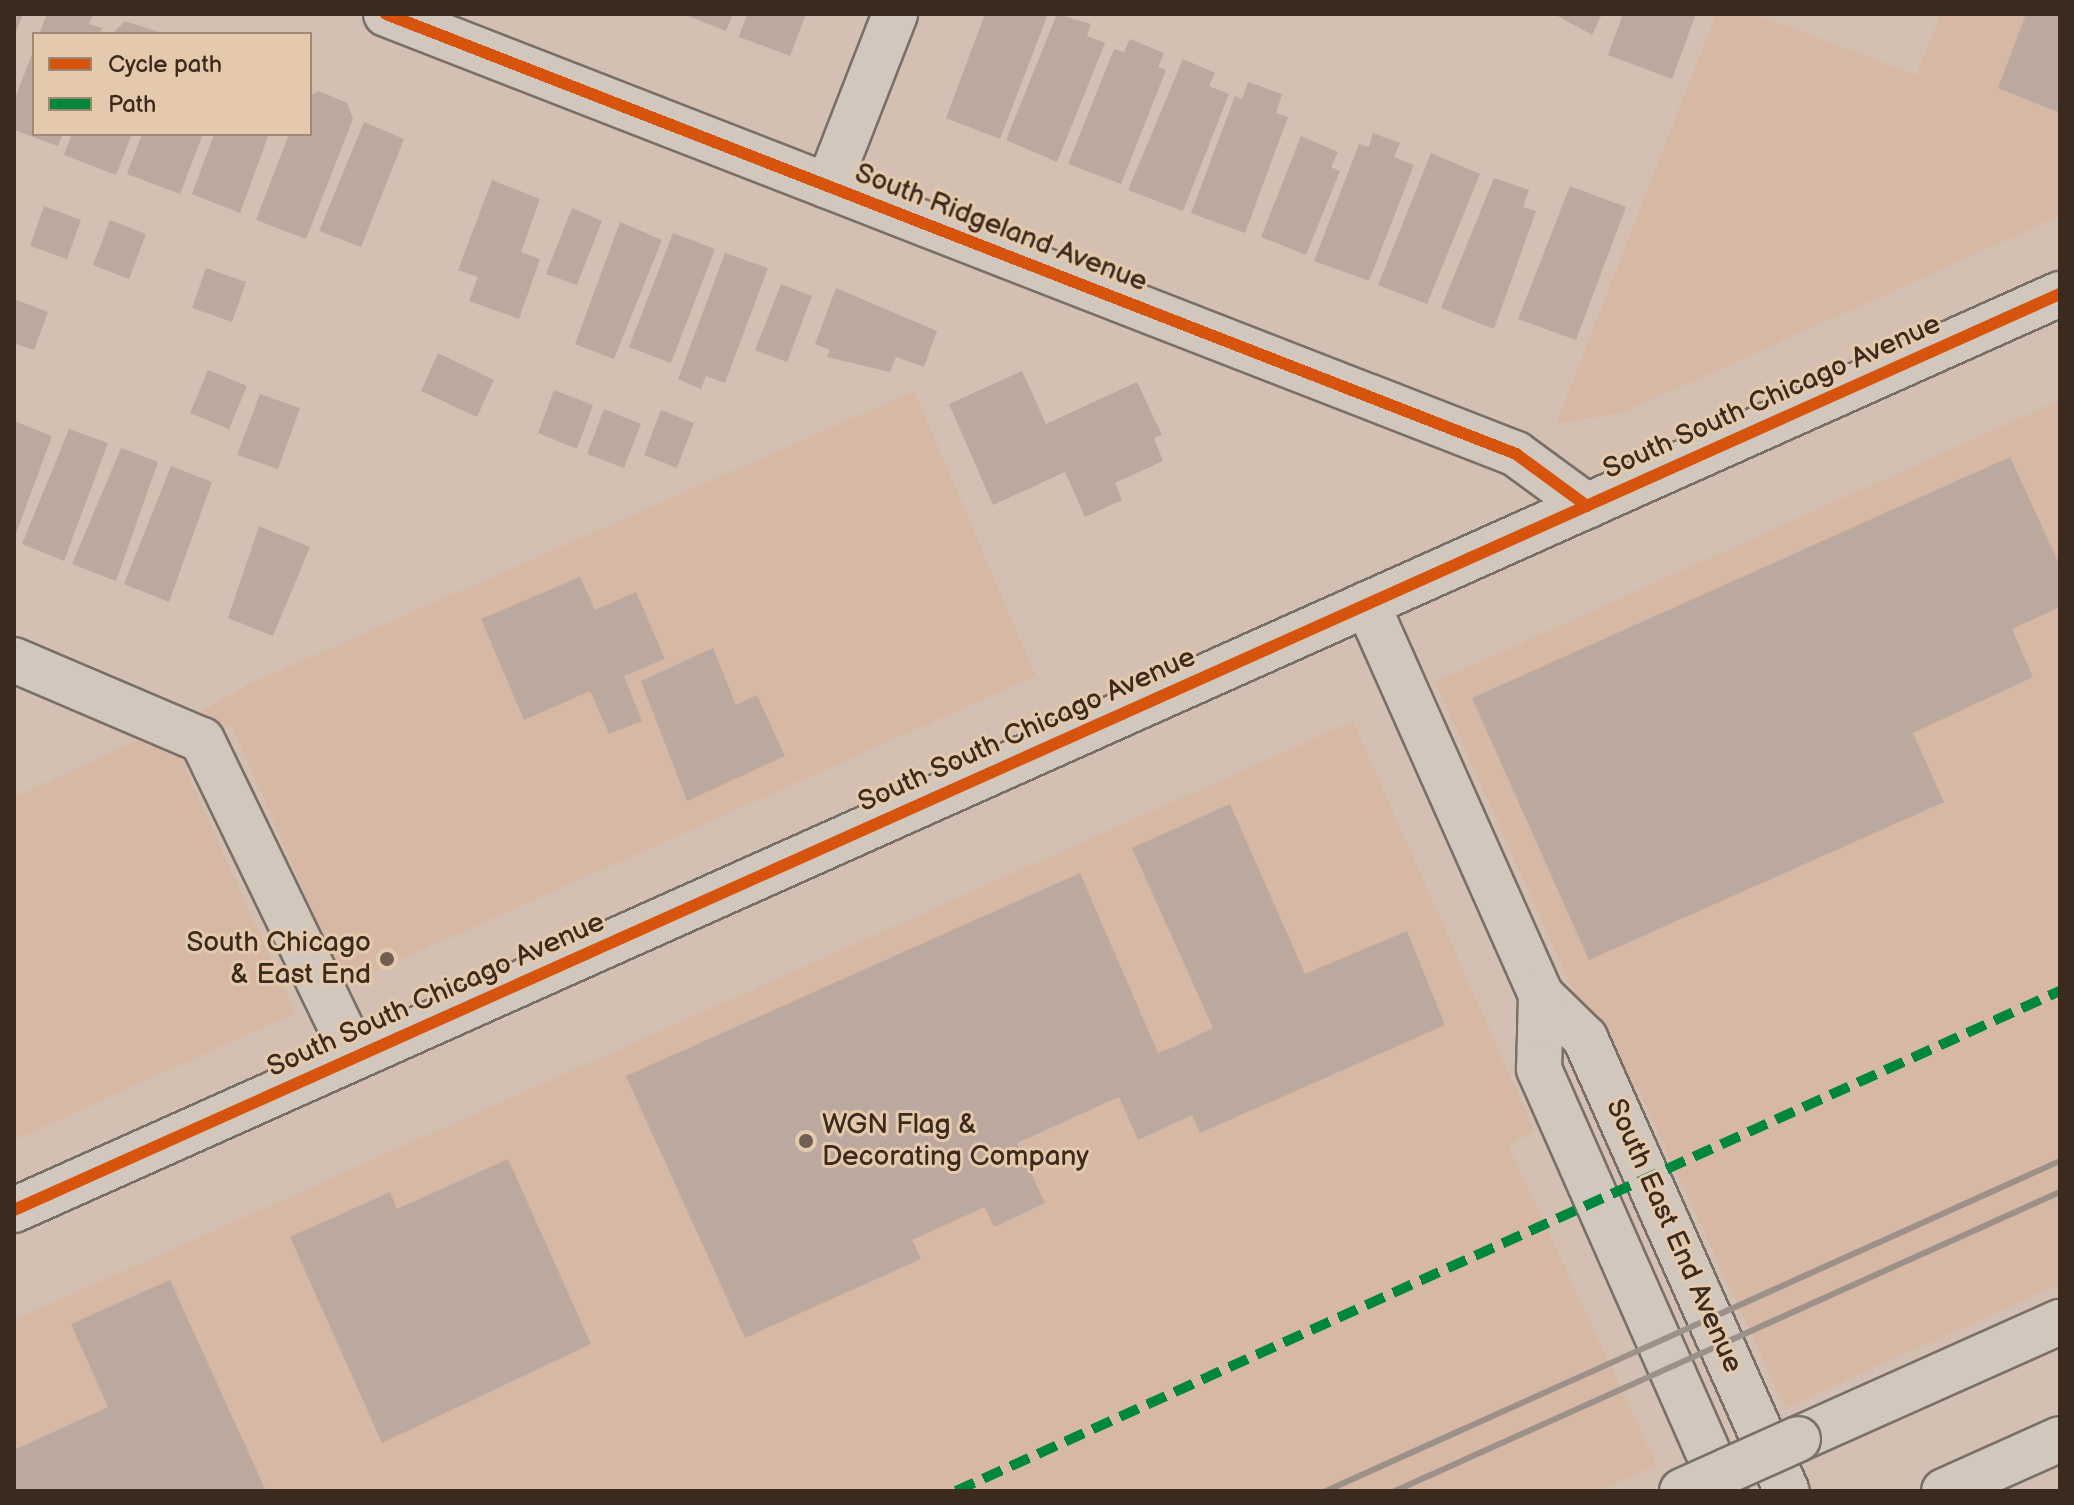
<!DOCTYPE html>
<html>
<head>
<meta charset="utf-8">
<style>
	body { margin:0 }
	#map { position:relative; width:2074px; height:1505px; overflow:hidden; background:#d3c0b2; font-family:"Balsamiq Sans",sans-serif }
	div>[style] { position:absolute }
	.built>* { inset:0; background:#d7b8a5 }
	.building>* { inset:0; background:#bba99f }
	.roads { filter:drop-shadow(2px 0 #7a6f66) drop-shadow(-2px 0 #7a6f66) drop-shadow(0 2px #7a6f66) drop-shadow(0 -2px #7a6f66) }
	.street>* { height:44px; margin:-22px; padding:0 22px; transform-origin:22px; border-radius:22px; background:#d2c7bc }
	.secondary>* { height:44px; margin:-22px; padding:0 22px; transform-origin:22px; border-radius:22px; background:#d2c7bc }
	.highway>* { height:44px; margin:-22px; padding:0 22px; transform-origin:22px; border-radius:22px; background:#d2c7bc }
	.rail>* { height:6px; margin:-3px; padding:0 3px; transform-origin:3px; border-radius:3px; background:#9b9189 }
	.bridges { filter:drop-shadow(2px 0 #7a6f66) drop-shadow(-2px 0 #7a6f66) drop-shadow(0 2px #7a6f66) drop-shadow(0 -2px #7a6f66) }
	.highway-bridge>* { height:44px; margin:-22px; padding:0 22px; transform-origin:22px; border-radius:22px; background:#d2c7bc }
	.quiet>* { height:10px; margin-top:-5px; transform-origin:0; background:repeating-linear-gradient(90deg,#00873e 0 20px,transparent 0 30px) }
	.cycleway>* { height:12px; margin:-6px; padding:0 6px; transform-origin:6px; border-radius:6px; background:#d7540e }
	.dots>* { width:22px; height:22px; translate:-50% -50%; box-sizing:border-box; border:4px solid #e4c9ac; border-radius:50% }
	span { translate:-50% -50%; white-space:nowrap; text-align:center; line-height:1.15; -webkit-text-stroke:6px #e4c9ac; paint-order:stroke }
	.street-label { font-size:28px; color:#3b2a1e }
	.poi-label { font-size:28px; color:#3b2a1e }
	.right { translate:-100% -50%; text-align:right }
	.left { translate:0 -50%; text-align:left }
	.frame { position:absolute; inset:0; border:16px solid #3b2a1e; pointer-events:none }
	.legend { position:absolute; left:32px; top:32px; width:280px; height:104px; box-sizing:border-box; background:#e4c9ac; border:2px solid #a08973; margin:0; padding:10px 14px; list-style:none; font-size:24px; color:#3b2a1e }
	.legend li { display:flex; align-items:center; gap:16px; height:40px }
	.legend b { width:40px; border:2px solid #a08973 }
</style>
</head>
<body>
<div id="map">
	<div class="built">
		<div style="clip-path:polygon(1716px 14px,1756px 14px,1916px 75px,1941px 14px,2060px 14px,2060px 216px,1625px 412px,1556px 424px)"></div>
		<div style="clip-path:polygon(914px 391px,1036px 676px,344px 985px,233px 728px,199px 713px,249px 684px)"></div>
		<div style="clip-path:polygon(2060px 400px,2060px 1284px,1785px 1408px,1637px 1086px,1619px 1093px,1435px 682px)"></div>
		<div style="clip-path:polygon(1353px 721px,1535px 1132px,1508px 1145px,1657px 1465px,1598px 1491px,14px 1491px,14px 1320px)"></div>
		<div style="clip-path:polygon(136px 741px,179px 754px,295px 1013px,14px 1140px,14px 797px)"></div>
	</div>
	<div class="building">
		<div style="clip-path:polygon(14px 14px,23px 14px,14px 37px)"></div>
		<div style="clip-path:polygon(47px 14px,94px 14px,89px 24px,102px 28px,100px 34px,39px 34px)"></div>
		<div style="clip-path:polygon(683px 14px,733px 14px,726px 31px)"></div>
		<div style="clip-path:polygon(747px 14px,806px 14px,790px 56px,739px 37px)"></div>
		<div style="clip-path:polygon(985px 14px,1048px 14px,1000px 139px,946px 118px)"></div>
		<div style="clip-path:polygon(1057px 14px,1091px 24px,1087px 36px,1105px 43px,1057px 162px,1006px 140px)"></div>
		<div style="clip-path:polygon(1554px 14px,1602px 14px,1592px 35px)"></div>
		<div style="clip-path:polygon(1623px 14px,1696px 14px,1672px 79px,1608px 55px)"></div>
		<div style="clip-path:polygon(2026px 14px,2060px 14px,2060px 113px,1998px 88px)"></div>
		<div style="clip-path:polygon(125px 21px,162px 33px,162px 34px,112px 34px)"></div>
		<div style="clip-path:polygon(1130px 39px,1164px 53px,1158px 67px,1166px 70px,1121px 184px,1068px 164px,1114px 49px,1124px 52px)"></div>
		<div style="clip-path:polygon(34px 49px,34px 134px,63px 134px,58px 146px,14px 130px,14px 101px)"></div>
		<div style="clip-path:polygon(1183px 59px,1215px 73px,1209px 86px,1229px 94px,1183px 211px,1128px 190px)"></div>
		<div style="clip-path:polygon(1248px 82px,1282px 94px,1276px 113px,1288px 117px,1245px 233px,1191px 213px,1235px 96px,1242px 99px)"></div>
		<div style="clip-path:polygon(319px 91px,347px 103px,353px 119px,306px 239px,256px 220px,289px 134px,310px 134px,310px 96px)"></div>
		<div style="clip-path:polygon(364px 122px,404px 139px,361px 247px,319px 231px)"></div>
		<div style="clip-path:polygon(1373px 133px,1400px 143px,1394px 157px,1414px 165px,1369px 281px,1314px 261px,1359px 144px,1369px 147px)"></div>
		<div style="clip-path:polygon(72px 134px,132px 134px,116px 175px,64px 155px)"></div>
		<div style="clip-path:polygon(142px 134px,203px 134px,180px 194px,127px 174px)"></div>
		<div style="clip-path:polygon(214px 134px,269px 134px,240px 213px,192px 194px)"></div>
		<div style="clip-path:polygon(1301px 136px,1338px 152px,1331px 167px,1340px 171px,1306px 255px,1261px 237px)"></div>
		<div style="clip-path:polygon(1431px 153px,1480px 174px,1427px 304px,1378px 285px)"></div>
		<div style="clip-path:polygon(1494px 178px,1529px 190px,1523px 207px,1536px 211px,1494px 329px,1441px 308px)"></div>
		<div style="clip-path:polygon(492px 180px,540px 199px,521px 252px,540px 259px,519px 319px,469px 301px,478px 277px,458px 270px)"></div>
		<div style="clip-path:polygon(1570px 186px,1626px 207px,1576px 340px,1518px 319px)"></div>
		<div style="clip-path:polygon(44px 206px,81px 220px,67px 259px,30px 246px)"></div>
		<div style="clip-path:polygon(572px 208px,602px 221px,577px 285px,546px 274px)"></div>
		<div style="clip-path:polygon(110px 220px,146px 234px,129px 279px,93px 265px)"></div>
		<div style="clip-path:polygon(620px 222px,662px 240px,614px 359px,575px 344px)"></div>
		<div style="clip-path:polygon(673px 233px,715px 249px,671px 363px,629px 347px)"></div>
		<div style="clip-path:polygon(725px 253px,768px 268px,725px 383px,706px 376px,701px 389px,678px 379px)"></div>
		<div style="clip-path:polygon(206px 268px,246px 282px,232px 322px,192px 308px)"></div>
		<div style="clip-path:polygon(781px 284px,812px 296px,787px 362px,755px 350px)"></div>
		<div style="clip-path:polygon(836px 288px,937px 331px,924px 367px,896px 357px,890px 372px,827px 357px,830px 350px,815px 344px)"></div>
		<div style="clip-path:polygon(14px 299px,48px 312px,34px 350px,14px 343px)"></div>
		<div style="clip-path:polygon(438px 353px,494px 380px,477px 417px,421px 391px)"></div>
		<div style="clip-path:polygon(208px 370px,247px 386px,229px 429px,190px 413px)"></div>
		<div style="clip-path:polygon(1022px 371px,1046px 424px,1137px 382px,1162px 435px,1154px 438px,1163px 461px,1115px 483px,1122px 500px,1085px 517px,1065px 472px,993px 505px,949px 404px)"></div>
		<div style="clip-path:polygon(554px 390px,593px 405px,577px 449px,538px 433px)"></div>
		<div style="clip-path:polygon(260px 394px,300px 408px,278px 469px,237px 455px)"></div>
		<div style="clip-path:polygon(604px 409px,641px 424px,624px 468px,587px 454px)"></div>
		<div style="clip-path:polygon(661px 410px,694px 423px,677px 468px,644px 455px)"></div>
		<div style="clip-path:polygon(14px 421px,52px 436px,14px 539px)"></div>
		<div style="clip-path:polygon(69px 429px,108px 443px,64px 561px,22px 544px)"></div>
		<div style="clip-path:polygon(121px 448px,158px 462px,116px 581px,72px 564px)"></div>
		<div style="clip-path:polygon(2010px 457px,2060px 566px,2060px 607px,2012px 629px,2033px 677px,1913px 733px,1944px 802px,1589px 960px,1472px 698px)"></div>
		<div style="clip-path:polygon(171px 466px,212px 482px,169px 602px,124px 584px)"></div>
		<div style="clip-path:polygon(259px 526px,310px 547px,273px 636px,228px 618px)"></div>
		<div style="clip-path:polygon(580px 577px,595px 610px,636px 592px,665px 659px,624px 676px,642px 721px,609px 734px,590px 691px,524px 720px,481px 619px)"></div>
		<div style="clip-path:polygon(713px 648px,736px 705px,757px 695px,785px 756px,687px 801px,641px 681px)"></div>
		<div style="clip-path:polygon(1230px 804px,1305px 974px,1407px 931px,1445px 1025px,1200px 1133px,1192px 1115px,1138px 1140px,1119px 1097px,1017px 1143px,1045px 1203px,994px 1227px,985px 1207px,912px 1240px,921px 1259px,745px 1338px,626px 1076px,1080px 873px,1158px 1053px,1176px 1046px,1213px 1028px,1132px 848px)"></div>
		<div style="clip-path:polygon(508px 1159px,591px 1344px,382px 1443px,290px 1237px,390px 1192px,397px 1209px)"></div>
		<div style="clip-path:polygon(170px 1280px,266px 1491px,14px 1491px,14px 1450px,108px 1407px,71px 1324px)"></div>
	</div>
	<div class="roads">
		<div class="street">
			<div style="left:386px;top:14px;width:1213px;rotate:21.27deg"></div>
			<div style="left:1516px;top:454px;width:88px;rotate:36.2deg"></div>
			<div style="left:828px;top:186px;width:185px;rotate:-68.7deg"></div>
			<div style="left:1367px;top:604px;width:428px;rotate:66deg"></div>
			<div style="left:1541px;top:995px;width:62px;rotate:44.3deg"></div>
			<div style="left:1585px;top:1038px;width:496px;rotate:66deg"></div>
			<div style="left:14px;top:660px;width:204px;rotate:23.1deg"></div>
			<div style="left:202px;top:740px;width:352px;rotate:64.2deg"></div>
			<div style="left:1541px;top:995px;width:74px;rotate:91.5deg"></div>
			<div style="left:1539px;top:1069px;width:461px;rotate:66.2deg"></div>
		</div>
		<div class="secondary">
			<div style="left:14px;top:1210px;width:2242px;rotate:-24.12deg"></div>
		</div>
		<div class="highway">
			<div style="left:1798px;top:1439px;width:287px;rotate:-24.1deg"></div>
			<div style="left:1944px;top:1491px;width:127px;rotate:-24.1deg"></div>
		</div>
	</div>
	<div class="rail">
		<div style="left:1326px;top:1491px;width:805px;rotate:-24.21deg"></div>
		<div style="left:1395px;top:1491px;width:729px;rotate:-24.21deg"></div>
	</div>
	<div class="bridges">
		<div class="highway-bridge">
			<div style="left:1682px;top:1491px;width:127px;rotate:-24.1deg"></div>
		</div>
	</div>
	<div class="quiet">
		<div style="left:956px;top:1491px;width:1212px;rotate:-24.37deg"></div>
	</div>
	<div class="cycleway">
		<div style="left:386px;top:14px;width:1213px;rotate:21.27deg"></div>
		<div style="left:1516px;top:454px;width:88px;rotate:36.2deg"></div>
		<div style="left:14px;top:1210px;width:2242px;rotate:-24.12deg"></div>
	</div>
	<div class="dots">
		<div style="left:387px;top:959px;background:#705e52"></div>
		<div style="left:806px;top:1141px;background:#705e52"></div>
	</div>
	<div class="street-label">
		<span style="left:1001px;top:228px;rotate:21deg">South Ridgeland Avenue</span>
		<span style="left:1772px;top:397px;rotate:-24deg">South South Chicago Avenue</span>
		<span style="left:1027px;top:730px;rotate:-24deg">South South Chicago Avenue</span>
		<span style="left:436px;top:995px;rotate:-24deg">South South Chicago Avenue</span>
		<span style="left:1674px;top:1236px;rotate:66deg">South East End Avenue</span>
	</div>
	<div class="poi-label">
		<span class="right" style="left:371px;top:959px">South Chicago<br>&amp; East End</span>
		<span class="left" style="left:822px;top:1141px">WGN Flag &amp;<br>Decorating Company</span>
	</div>
	<div class="frame"></div>
	<ul class="legend">
	<li><b style="height:10px;background:#d7540e"></b>Cycle path</li>
	<li><b style="height:10px;background:#00873e"></b>Path</li>
	</ul>
</div>
</body>
</html>
